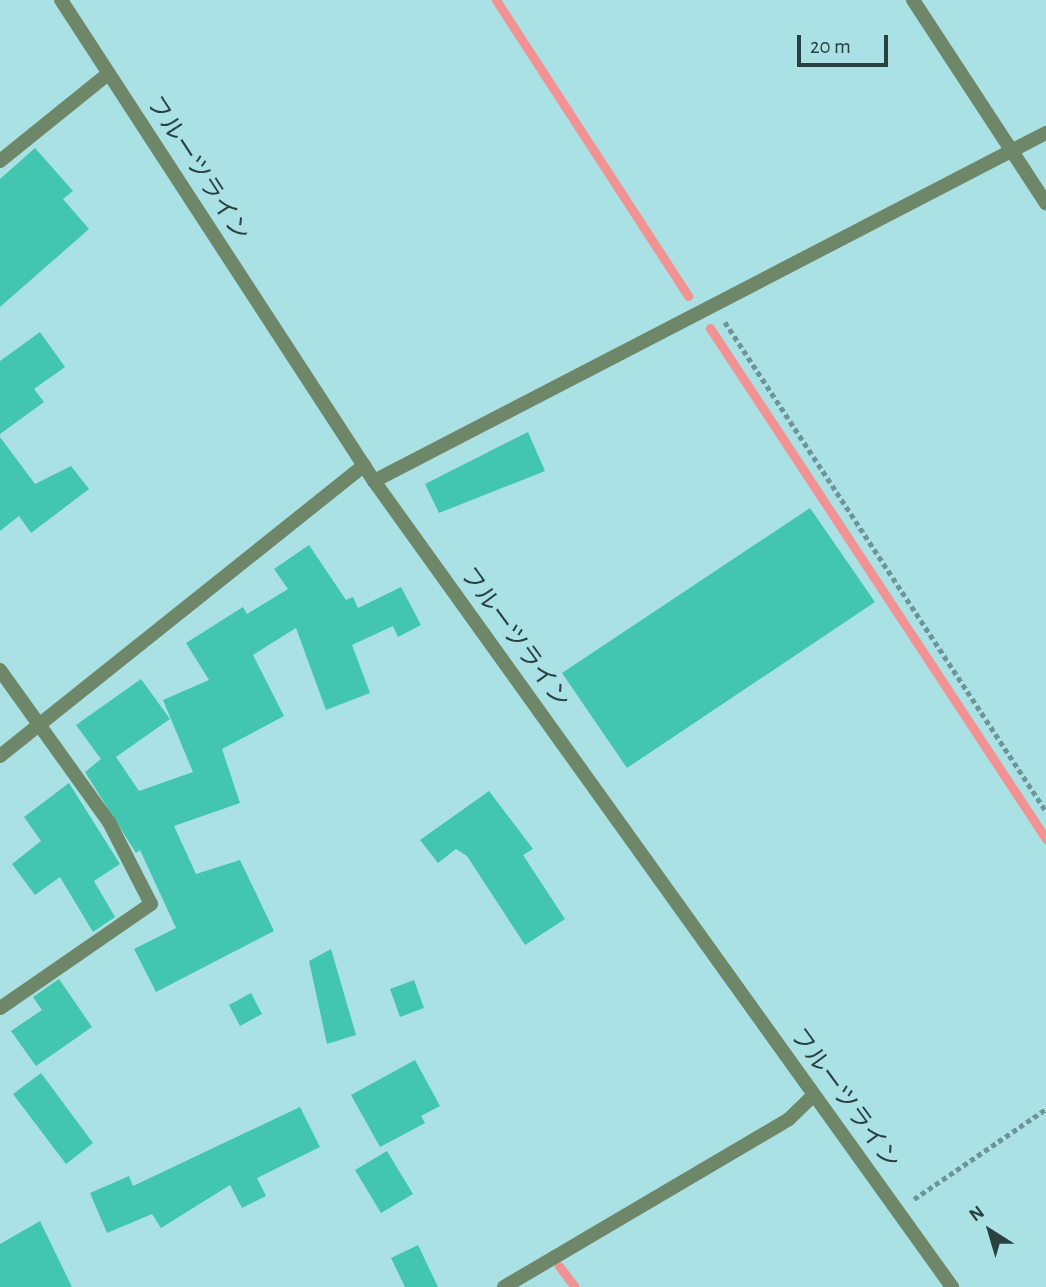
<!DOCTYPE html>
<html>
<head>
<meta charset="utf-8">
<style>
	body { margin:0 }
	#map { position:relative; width:1046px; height:1287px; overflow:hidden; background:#aae1e4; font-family:"Alegreya Sans","Noto Sans JP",sans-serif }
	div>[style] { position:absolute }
	.stream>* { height:9px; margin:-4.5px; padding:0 4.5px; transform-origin:4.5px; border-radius:4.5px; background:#f39293 }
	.building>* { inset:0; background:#43c6b0 }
	.path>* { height:4.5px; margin-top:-2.25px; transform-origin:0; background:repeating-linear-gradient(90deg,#6d9496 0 5px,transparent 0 8.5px) }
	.service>* { height:14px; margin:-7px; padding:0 7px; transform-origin:7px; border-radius:7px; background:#6f8769 }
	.minor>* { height:14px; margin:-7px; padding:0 7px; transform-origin:7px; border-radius:7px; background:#6f8769 }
	.tertiary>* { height:14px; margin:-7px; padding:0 7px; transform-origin:7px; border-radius:7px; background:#6f8769 }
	span { translate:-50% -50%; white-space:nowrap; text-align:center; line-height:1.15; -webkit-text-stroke:7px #aae1e4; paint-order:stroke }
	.street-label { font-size:24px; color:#2a4142 }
	.north { position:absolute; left:955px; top:1196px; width:70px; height:70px; -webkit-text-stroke:5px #aae1e4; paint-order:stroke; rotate:323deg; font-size:19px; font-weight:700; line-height:28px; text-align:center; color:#2a4142 }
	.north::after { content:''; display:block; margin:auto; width:24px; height:32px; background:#2a4142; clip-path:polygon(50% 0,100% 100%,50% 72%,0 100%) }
	.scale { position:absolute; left:797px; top:35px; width:91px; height:32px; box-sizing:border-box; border:4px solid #2a4142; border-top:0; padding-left:9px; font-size:21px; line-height:24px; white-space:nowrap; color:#2a4142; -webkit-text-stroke:5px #aae1e4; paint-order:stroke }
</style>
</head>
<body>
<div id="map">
	<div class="stream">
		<div style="left:496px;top:0;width:353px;rotate:57deg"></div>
		<div style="left:710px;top:328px;width:612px;rotate:56.67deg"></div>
		<div style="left:559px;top:1266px;width:26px;rotate:53deg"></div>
	</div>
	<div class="building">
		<div style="clip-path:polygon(35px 148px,73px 191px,63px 199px,89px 229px,0 307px,0 179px)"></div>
		<div style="clip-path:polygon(40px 332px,65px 367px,34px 389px,44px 402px,0 434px,0 361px)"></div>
		<div style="clip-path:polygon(528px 432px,545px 471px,439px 513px,425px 484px)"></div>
		<div style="clip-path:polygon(0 437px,35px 484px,71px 466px,89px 489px,31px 533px,19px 516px,0 531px)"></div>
		<div style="clip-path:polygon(810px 508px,875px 602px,627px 768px,562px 673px)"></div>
		<div style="clip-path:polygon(309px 545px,346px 600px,353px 597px,358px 608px,401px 587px,421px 625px,398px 637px,393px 626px,352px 645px,370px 693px,326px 710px,296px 628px,253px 655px,284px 716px,222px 749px,240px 803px,174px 826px,196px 874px,240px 860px,274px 931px,156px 992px,134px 949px,176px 928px,140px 850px,136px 853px,85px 772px,101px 759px,76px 725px,141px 679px,170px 719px,116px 757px,139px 791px,193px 772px,163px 700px,209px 680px,186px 643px,243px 607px,247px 614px,288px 589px,274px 569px)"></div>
		<div style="clip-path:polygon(69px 783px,120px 864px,94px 881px,115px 917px,93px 932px,60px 877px,35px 895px,12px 864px,41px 841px,24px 817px)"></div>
		<div style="clip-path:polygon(489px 791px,533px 849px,523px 855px,565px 919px,525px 945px,467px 856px,456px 849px,438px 863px,420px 840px)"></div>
		<div style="clip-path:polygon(331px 949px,356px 1035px,327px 1044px,309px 961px)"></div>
		<div style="clip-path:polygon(59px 979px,92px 1027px,36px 1066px,11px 1031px,42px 1010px,33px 997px)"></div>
		<div style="clip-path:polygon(414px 980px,424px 1008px,400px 1017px,390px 989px)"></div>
		<div style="clip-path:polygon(251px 993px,262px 1014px,240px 1026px,229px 1005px)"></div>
		<div style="clip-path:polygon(415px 1060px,440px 1106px,421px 1116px,425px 1123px,380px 1147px,351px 1095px)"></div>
		<div style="clip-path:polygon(41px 1073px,93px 1143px,66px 1164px,13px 1094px)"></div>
		<div style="clip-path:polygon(300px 1107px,320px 1147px,257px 1178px,266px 1196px,242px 1208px,230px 1185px,161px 1228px,152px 1214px,107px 1233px,90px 1193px,129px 1176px,133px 1186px)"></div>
		<div style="clip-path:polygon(387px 1151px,413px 1194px,381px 1213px,355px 1170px)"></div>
		<div style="clip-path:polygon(40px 1221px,72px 1287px,0 1287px,0 1244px)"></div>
		<div style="clip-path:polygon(418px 1245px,438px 1287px,405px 1287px,391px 1258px)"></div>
	</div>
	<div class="path">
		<div style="left:725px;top:322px;width:585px;rotate:56.72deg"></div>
		<div style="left:914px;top:1199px;width:160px;rotate:-34.3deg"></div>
	</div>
	<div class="service">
		<div style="left:0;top:670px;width:187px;rotate:54.4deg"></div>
		<div style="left:109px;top:822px;width:92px;rotate:62.9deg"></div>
		<div style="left:151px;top:904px;width:183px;rotate:145.4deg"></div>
		<div style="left:504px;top:1287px;width:331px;rotate:-30.5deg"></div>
		<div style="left:789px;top:1119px;width:33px;rotate:-44deg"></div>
	</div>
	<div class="minor">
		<div style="left:913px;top:0;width:243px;rotate:56.8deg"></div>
		<div style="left:0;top:161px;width:139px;rotate:-38.9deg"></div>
		<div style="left:374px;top:481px;width:757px;rotate:-27.38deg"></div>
		<div style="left:0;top:756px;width:466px;rotate:-38.6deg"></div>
	</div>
	<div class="tertiary">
		<div style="left:61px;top:0;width:574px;rotate:56.95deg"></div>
		<div style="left:374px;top:481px;width:992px;rotate:54.35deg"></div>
	</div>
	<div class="street-label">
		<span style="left:197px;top:169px;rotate:57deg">フルーツライン</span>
		<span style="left:514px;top:638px;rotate:54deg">フルーツライン</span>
		<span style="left:844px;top:1099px;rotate:54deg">フルーツライン</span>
	</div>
	<div class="north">N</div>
	<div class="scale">20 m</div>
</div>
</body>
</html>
